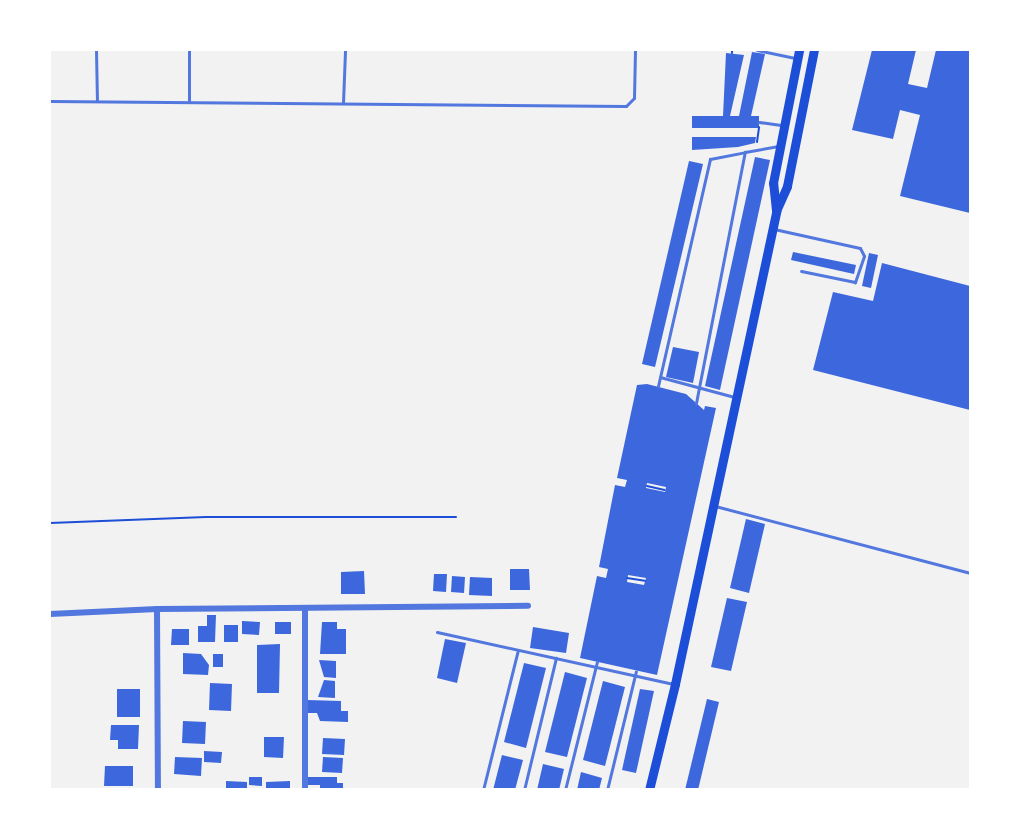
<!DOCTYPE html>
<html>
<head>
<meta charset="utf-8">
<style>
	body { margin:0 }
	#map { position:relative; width:1020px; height:839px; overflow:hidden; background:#f2f2f2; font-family:Lato,sans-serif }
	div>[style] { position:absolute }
	.building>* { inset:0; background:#3d67dc }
	.path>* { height:2px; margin:-1px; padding:0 1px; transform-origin:1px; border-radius:1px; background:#1d4ed8 }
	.service>* { height:3px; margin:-1.5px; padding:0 1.5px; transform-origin:1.5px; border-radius:1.5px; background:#5277de }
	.minor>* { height:6px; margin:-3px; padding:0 3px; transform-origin:3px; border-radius:3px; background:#5277de }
	.secondary>* { height:9px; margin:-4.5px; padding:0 4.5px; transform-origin:4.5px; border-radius:4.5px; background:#1d4ed8 }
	span { translate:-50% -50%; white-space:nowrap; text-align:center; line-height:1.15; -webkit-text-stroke:4.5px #fff; paint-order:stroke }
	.frame { position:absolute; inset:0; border:51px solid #fff; pointer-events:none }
</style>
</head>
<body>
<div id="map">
	<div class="building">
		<div style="clip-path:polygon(872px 50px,916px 50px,908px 84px,927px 88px,936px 50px,970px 50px,970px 213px,900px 196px,920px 115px,900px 110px,893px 139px,852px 130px)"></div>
		<div style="clip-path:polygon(752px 52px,765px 54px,751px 116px,759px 116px,759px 128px,692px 128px,692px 116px,723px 116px,726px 53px,744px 55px,730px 116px,739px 116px)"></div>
		<div style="clip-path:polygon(692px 137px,756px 137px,755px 143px,738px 147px,692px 150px)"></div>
		<div style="clip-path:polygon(755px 157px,770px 160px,720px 390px,705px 386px)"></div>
		<div style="clip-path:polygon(689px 161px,703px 164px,655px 367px,642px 364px)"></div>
		<div style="clip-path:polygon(793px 252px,856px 265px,854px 274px,791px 260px)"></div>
		<div style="clip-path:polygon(869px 253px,878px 255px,871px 288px,862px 286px)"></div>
		<div style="clip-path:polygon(882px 263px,970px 286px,970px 410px,813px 370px,833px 292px,873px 301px)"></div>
		<div style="clip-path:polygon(673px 347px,699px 352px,693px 383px,666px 377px)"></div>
		<div style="clip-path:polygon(evenodd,647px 384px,686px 394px,704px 410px,705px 406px,716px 408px,657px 675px,580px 658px,597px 576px,606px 578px,608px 569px,599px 567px,615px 485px,625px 487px,627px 480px,617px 478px,637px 385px,647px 384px,647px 483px,666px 487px,665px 492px,646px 488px,647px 483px,647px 384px,628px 575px,646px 578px,644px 585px,627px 582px,628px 575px)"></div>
		<div style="clip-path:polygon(746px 519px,765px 524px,749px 593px,730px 588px)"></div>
		<div style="clip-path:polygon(510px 569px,529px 569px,530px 590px,510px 590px)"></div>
		<div style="clip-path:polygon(364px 571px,365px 594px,341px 594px,341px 572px)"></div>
		<div style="clip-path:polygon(434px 574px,447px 574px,446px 592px,433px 591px)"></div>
		<div style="clip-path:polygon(452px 576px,465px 577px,464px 593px,451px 592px)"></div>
		<div style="clip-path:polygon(470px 577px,492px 578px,492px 596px,469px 595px)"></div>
		<div style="clip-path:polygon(727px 598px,747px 602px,731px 671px,711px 667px)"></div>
		<div style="clip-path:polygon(207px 615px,216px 615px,215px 642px,198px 642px,198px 626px,207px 626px)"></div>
		<div style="clip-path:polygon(242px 621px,260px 622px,259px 635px,242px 634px)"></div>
		<div style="clip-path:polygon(275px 622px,291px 622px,291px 634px,275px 634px)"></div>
		<div style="clip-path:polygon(322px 622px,337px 622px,337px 629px,346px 629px,346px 654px,320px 654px)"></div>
		<div style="clip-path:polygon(224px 625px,238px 625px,238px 642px,224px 642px)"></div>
		<div style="clip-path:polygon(533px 627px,569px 633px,566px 653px,530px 648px)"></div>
		<div style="clip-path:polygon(172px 629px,189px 629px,189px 645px,171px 645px)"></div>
		<div style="clip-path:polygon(445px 639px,466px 643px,457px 683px,437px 678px)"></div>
		<div style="clip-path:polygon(280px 644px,279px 693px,257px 693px,257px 645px)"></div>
		<div style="clip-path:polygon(183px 653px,201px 654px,209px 665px,208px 675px,183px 674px)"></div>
		<div style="clip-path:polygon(213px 654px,223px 654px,223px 667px,213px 667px)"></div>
		<div style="clip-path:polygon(319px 660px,336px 661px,336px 678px,324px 677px)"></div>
		<div style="clip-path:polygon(524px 663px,546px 668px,526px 748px,504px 742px)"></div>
		<div style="clip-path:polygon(565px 672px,587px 678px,567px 757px,545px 752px)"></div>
		<div style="clip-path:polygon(324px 680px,335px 681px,335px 698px,318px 697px)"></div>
		<div style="clip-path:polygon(603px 681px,625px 687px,605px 766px,583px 760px)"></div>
		<div style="clip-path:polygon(210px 683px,232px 684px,231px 711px,209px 710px)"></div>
		<div style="clip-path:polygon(117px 689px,140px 689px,140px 717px,117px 717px)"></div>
		<div style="clip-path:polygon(640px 689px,654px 691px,636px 773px,622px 770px)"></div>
		<div style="clip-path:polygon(707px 699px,719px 702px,698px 790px,685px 790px)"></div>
		<div style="clip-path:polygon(307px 700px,341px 701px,341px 711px,348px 711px,348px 722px,320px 721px,317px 713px,307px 713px)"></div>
		<div style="clip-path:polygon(183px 721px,206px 722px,205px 744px,182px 743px)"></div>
		<div style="clip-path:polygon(111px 725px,139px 725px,138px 749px,118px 749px,118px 740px,110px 740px)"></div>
		<div style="clip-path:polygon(264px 737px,284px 737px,283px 758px,264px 757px)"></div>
		<div style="clip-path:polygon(323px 738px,345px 739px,344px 755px,322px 754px)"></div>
		<div style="clip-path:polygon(204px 751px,222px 752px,221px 763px,204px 762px)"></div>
		<div style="clip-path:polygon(502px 755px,523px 760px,515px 790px,493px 790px)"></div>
		<div style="clip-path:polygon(175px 757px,202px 758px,201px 776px,174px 774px)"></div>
		<div style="clip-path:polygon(323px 757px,343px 758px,342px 773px,322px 772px)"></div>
		<div style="clip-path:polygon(543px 764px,564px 769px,559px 790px,537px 790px)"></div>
		<div style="clip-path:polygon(105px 766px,133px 766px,133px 786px,104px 786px)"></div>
		<div style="clip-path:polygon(581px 772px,602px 778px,599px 790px,577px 790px)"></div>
		<div style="clip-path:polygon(249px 777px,262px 777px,262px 786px,249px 785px)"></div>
		<div style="clip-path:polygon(308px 777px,337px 777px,337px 783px,343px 783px,343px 790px,320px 790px,320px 785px,308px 785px)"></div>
		<div style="clip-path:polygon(226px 781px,247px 782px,247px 790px,226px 790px)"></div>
		<div style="clip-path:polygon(290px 781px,290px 790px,266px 790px,266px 782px)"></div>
	</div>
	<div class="path">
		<div style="left:732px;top:53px;width:3px;rotate:-90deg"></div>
		<div style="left:757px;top:142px;width:15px;rotate:-82deg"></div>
		<div style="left:647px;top:486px;width:18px;rotate:13deg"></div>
		<div style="left:50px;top:523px;width:156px;rotate:-2.2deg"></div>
		<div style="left:206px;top:517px;width:250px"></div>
		<div style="left:627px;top:578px;width:18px;rotate:9deg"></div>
	</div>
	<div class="service">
		<div style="left:96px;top:50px;width:51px;rotate:88.9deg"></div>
		<div style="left:757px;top:50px;width:40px;rotate:12deg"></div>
		<div style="left:50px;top:101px;width:576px;rotate:0.5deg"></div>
		<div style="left:626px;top:106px;width:11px;rotate:-45deg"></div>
		<div style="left:634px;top:98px;width:48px;rotate:-88.8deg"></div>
		<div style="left:189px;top:102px;width:52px;rotate:-90deg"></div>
		<div style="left:343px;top:103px;width:53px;rotate:-87.8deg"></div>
		<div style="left:759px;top:122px;width:22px;rotate:8deg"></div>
		<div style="left:774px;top:229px;width:88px;rotate:12.5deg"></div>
		<div style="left:860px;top:248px;width:9px;rotate:63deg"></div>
		<div style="left:864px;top:256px;width:28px;rotate:109deg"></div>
		<div style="left:855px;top:282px;width:55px;rotate:-168.5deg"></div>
		<div style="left:660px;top:377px;width:77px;rotate:15.1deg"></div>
		<div style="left:658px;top:386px;width:233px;rotate:-77.1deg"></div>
		<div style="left:710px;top:159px;width:36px;rotate:-11deg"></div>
		<div style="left:696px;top:403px;width:256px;rotate:-79deg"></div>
		<div style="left:745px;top:152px;width:34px;rotate:-10deg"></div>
		<div style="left:715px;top:506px;width:264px;rotate:14.7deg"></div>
		<div style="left:437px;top:632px;width:242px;rotate:12.4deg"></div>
		<div style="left:483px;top:790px;width:144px;rotate:-76deg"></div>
		<div style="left:524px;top:790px;width:136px;rotate:-76.4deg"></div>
		<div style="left:565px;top:790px;width:132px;rotate:-76deg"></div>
		<div style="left:607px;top:790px;width:122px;rotate:-76.3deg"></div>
	</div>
	<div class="minor">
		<div style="left:157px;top:609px;width:181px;rotate:89.7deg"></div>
		<div style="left:305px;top:609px;width:181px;rotate:90deg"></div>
		<div style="left:50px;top:614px;width:107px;rotate:-2.7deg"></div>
		<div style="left:157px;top:609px;width:371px;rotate:-0.5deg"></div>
	</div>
	<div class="secondary">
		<div style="left:776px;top:210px;width:27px;rotate:-96deg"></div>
		<div style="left:773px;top:183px;width:136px;rotate:-78.9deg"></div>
		<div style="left:649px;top:790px;width:109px;rotate:-76.2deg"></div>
		<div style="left:675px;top:684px;width:484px;rotate:-77.9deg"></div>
		<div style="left:776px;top:211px;width:27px;rotate:-66deg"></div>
		<div style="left:787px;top:186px;width:139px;rotate:-78.8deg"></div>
	</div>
	<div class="frame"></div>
</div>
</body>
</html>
